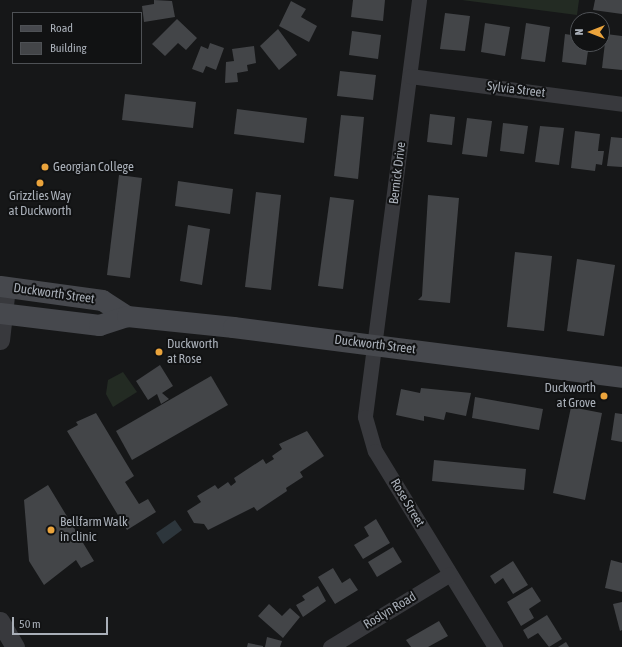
<!DOCTYPE html>
<html>
<head>
<meta charset="utf-8">
<style>
	body { margin:0 }
	#map { position:relative; width:622px; height:647px; overflow:hidden; background:#161718; font-family:"Asap Condensed",sans-serif }
	div>[style] { position:absolute }
	.green>* { inset:0; background:#232b23 }
	.water>* { inset:0; background:#2d363c }
	.building>* { inset:0; background:#434548 }
	.minor>* { height:15px; margin:-7.5px; padding:0 7.5px; transform-origin:7.5px; border-radius:7.5px; background:#38393d }
	.tertiary>* { height:19px; margin:-9.5px; padding:0 9.5px; transform-origin:9.5px; border-radius:9.5px; background:#38393d }
	.secondary>* { height:21px; margin:-10.5px; padding:0 10.5px; transform-origin:10.5px; border-radius:10.5px; background:#46484d }
	.dots>* { width:11px; height:11px; translate:-50% -50%; box-sizing:border-box; border:2px solid #111213; border-radius:50% }
	span { translate:-50% -50%; white-space:nowrap; text-align:center; line-height:1.15; -webkit-text-stroke:4px #111213; paint-order:stroke }
	.street-label { font-size:13px; color:#a9afb8 }
	.poi-label { font-size:13px; color:#a9afb8 }
	.left { translate:0 -50%; text-align:left }
	.right { translate:-100% -50%; text-align:right }
	.legend { position:absolute; left:12px; top:12px; width:130px; height:52px; box-sizing:border-box; background:#111213; border:1px solid #4e5155; margin:0; padding:5px 7px; list-style:none; font-size:12px; color:#a9afb8 }
	.legend li { display:flex; align-items:center; gap:8px; height:20px }
	.legend b { width:20px; border:1px solid #4e5155 }
	.north { position:absolute; left:570px; top:12px; width:40px; height:40px; box-sizing:border-box; background:#111213; border:1px solid #4e5155; border-radius:50%; rotate:270deg; font-size:11px; font-weight:700; line-height:16px; text-align:center; color:#a9afb8 }
	.north::after { content:''; display:block; margin:auto; width:14px; height:18px; background:#eba43c; clip-path:polygon(50% 0,100% 100%,50% 72%,0 100%) }
	.scale { position:absolute; left:12px; top:617px; width:96px; height:18px; box-sizing:border-box; border:2px solid #a9afb8; border-top:0; padding-left:5px; font-size:12px; line-height:14px; white-space:nowrap; color:#a9afb8; -webkit-text-stroke:3px #111213; paint-order:stroke }
</style>
</head>
<body>
<div id="map">
	<div class="green">
		<div style="clip-path:polygon(462px 0,579px 0,577px 15px)"></div>
		<div style="clip-path:polygon(123px 372px,137px 392px,113px 407px,106px 394px,108px 380px)"></div>
	</div>
	<div class="water">
		<div style="clip-path:polygon(175px 520px,182px 530px,163px 544px,156px 533px)"></div>
	</div>
	<div class="building">
		<div style="clip-path:polygon(154px 0,172px 1px,175px 17px,144px 22px,142px 6px,154px 4px)"></div>
		<div style="clip-path:polygon(353px 0,385px 0,383px 21px,351px 17px)"></div>
		<div style="clip-path:polygon(595px 0,622px 0,622px 14px,593px 10px)"></div>
		<div style="clip-path:polygon(291px 1px,306px 9px,301px 17px,317px 26px,309px 42px,279px 26px)"></div>
		<div style="clip-path:polygon(445px 13px,470px 16px,465px 51px,440px 49px)"></div>
		<div style="clip-path:polygon(177px 19px,197px 38px,186px 50px,178px 43px,165px 56px,152px 44px)"></div>
		<div style="clip-path:polygon(485px 23px,510px 27px,505px 56px,481px 52px)"></div>
		<div style="clip-path:polygon(526px 23px,550px 27px,545px 62px,521px 59px)"></div>
		<div style="clip-path:polygon(278px 29px,297px 55px,279px 70px,260px 46px)"></div>
		<div style="clip-path:polygon(352px 31px,381px 35px,378px 59px,349px 55px)"></div>
		<div style="clip-path:polygon(565px 34px,578px 36px,578px 44px,589px 44px,586px 65px,562px 62px)"></div>
		<div style="clip-path:polygon(606px 34px,622px 36px,622px 70px,602px 68px)"></div>
		<div style="clip-path:polygon(210px 43px,224px 48px,216px 70px,206px 66px,203px 73px,192px 69px,201px 46px,208px 49px)"></div>
		<div style="clip-path:polygon(254px 46px,256px 63px,247px 65px,248px 71px,237px 73px,238px 82px,225px 83px,226px 62px,234px 61px,232px 49px)"></div>
		<div style="clip-path:polygon(340px 71px,376px 75px,373px 100px,337px 96px)"></div>
		<div style="clip-path:polygon(125px 94px,196px 102px,193px 128px,122px 120px)"></div>
		<div style="clip-path:polygon(237px 109px,307px 118px,304px 143px,234px 134px)"></div>
		<div style="clip-path:polygon(430px 114px,455px 117px,452px 145px,427px 142px)"></div>
		<div style="clip-path:polygon(341px 115px,364px 117px,358px 179px,334px 176px)"></div>
		<div style="clip-path:polygon(467px 118px,492px 121px,487px 157px,462px 154px)"></div>
		<div style="clip-path:polygon(503px 123px,528px 126px,524px 154px,500px 151px)"></div>
		<div style="clip-path:polygon(540px 126px,564px 128px,559px 165px,535px 162px)"></div>
		<div style="clip-path:polygon(575px 131px,600px 134px,598px 151px,604px 151px,602px 165px,596px 164px,595px 171px,571px 168px)"></div>
		<div style="clip-path:polygon(611px 137px,622px 138px,622px 167px,607px 166px)"></div>
		<div style="clip-path:polygon(119px 175px,142px 178px,130px 278px,107px 275px)"></div>
		<div style="clip-path:polygon(178px 181px,233px 189px,230px 214px,175px 206px)"></div>
		<div style="clip-path:polygon(256px 192px,281px 195px,271px 290px,245px 287px)"></div>
		<div style="clip-path:polygon(428px 195px,459px 198px,450px 303px,418px 300px,422px 296px)"></div>
		<div style="clip-path:polygon(330px 197px,354px 200px,343px 289px,318px 286px)"></div>
		<div style="clip-path:polygon(188px 225px,210px 229px,202px 285px,180px 281px)"></div>
		<div style="clip-path:polygon(515px 252px,552px 256px,544px 331px,507px 327px)"></div>
		<div style="clip-path:polygon(577px 259px,615px 265px,604px 336px,567px 331px)"></div>
		<div style="clip-path:polygon(160px 365px,173px 386px,162px 393px,169px 399px,161px 404px,157px 394px,148px 400px,136px 381px)"></div>
		<div style="clip-path:polygon(211px 376px,228px 405px,132px 460px,116px 431px)"></div>
		<div style="clip-path:polygon(421px 388px,471px 393px,466px 416px,446px 412px,444px 420px,424px 416px,424px 421px,396px 415px,401px 389px,420px 393px)"></div>
		<div style="clip-path:polygon(475px 397px,543px 409px,539px 430px,472px 418px)"></div>
		<div style="clip-path:polygon(571px 407px,602px 413px,585px 500px,553px 493px)"></div>
		<div style="clip-path:polygon(96px 413px,134px 476px,125px 482px,139px 504px,148px 499px,156px 512px,127px 530px,67px 431px,78px 425px,76px 422px)"></div>
		<div style="clip-path:polygon(615px 413px,622px 414px,622px 442px,611px 440px)"></div>
		<div style="clip-path:polygon(307px 431px,324px 456px,300px 472px,303px 477px,286px 488px,287px 491px,257px 511px,254px 507px,208px 530px,204px 524px,194px 523px,187px 511px,201px 502px,197px 496px,215px 485px,218px 489px,228px 482px,231px 486px,236px 482px,234px 478px,263px 459px,266px 464px,274px 459px,272px 456px,282px 449px,279px 444px)"></div>
		<div style="clip-path:polygon(434px 460px,526px 469px,524px 490px,432px 481px)"></div>
		<div style="clip-path:polygon(48px 485px,94px 561px,81px 568px,76px 560px,44px 585px,29px 561px,24px 500px)"></div>
		<div style="clip-path:polygon(376px 519px,390px 543px,363px 559px,354px 545px,369px 536px,364px 527px)"></div>
		<div style="clip-path:polygon(393px 547px,402px 562px,377px 577px,368px 562px)"></div>
		<div style="clip-path:polygon(611px 560px,622px 563px,622px 592px,605px 588px)"></div>
		<div style="clip-path:polygon(513px 561px,528px 585px,513px 594px,503px 578px,495px 584px,490px 576px)"></div>
		<div style="clip-path:polygon(333px 568px,342px 583px,350px 578px,358px 590px,335px 604px,318px 577px)"></div>
		<div style="clip-path:polygon(318px 586px,326px 601px,303px 617px,296px 605px,305px 600px,302px 596px)"></div>
		<div style="clip-path:polygon(532px 587px,541px 601px,529px 609px,534px 618px,521px 626px,507px 602px)"></div>
		<div style="clip-path:polygon(622px 602px,622px 630px,620px 631px,613px 604px)"></div>
		<div style="clip-path:polygon(269px 604px,282px 616px,290px 608px,300px 617px,283px 638px,258px 616px)"></div>
		<div style="clip-path:polygon(547px 615px,562px 639px,549px 647px,538px 633px,528px 639px,523px 630px)"></div>
		<div style="clip-path:polygon(439px 621px,448px 636px,428px 647px,411px 647px,406px 640px)"></div>
		<div style="clip-path:polygon(267px 637px,282px 641px,280px 647px,265px 647px)"></div>
		<div style="clip-path:polygon(566px 642px,569px 647px,558px 647px)"></div>
		<div style="clip-path:polygon(248px 643px,263px 646px,263px 647px,247px 647px)"></div>
	</div>
	<div class="minor">
		<div style="left:419px;top:0;width:420px;rotate:97.4deg"></div>
		<div style="left:365px;top:417px;width:35px;rotate:74deg"></div>
		<div style="left:375px;top:451px;width:230px;rotate:58.5deg"></div>
		<div style="left:410px;top:76px;width:214px;rotate:7.5deg"></div>
		<div style="left:330px;top:647px;width:140px;rotate:-31.3deg"></div>
	</div>
	<div class="tertiary">
		<div style="left:0;top:340px;width:53px;rotate:-83.5deg"></div>
		<div style="left:0;top:621px;width:30px;rotate:60deg"></div>
	</div>
	<div class="secondary">
		<div style="left:0;top:286px;width:103px;rotate:7.8deg"></div>
		<div style="left:102px;top:300px;width:30px;rotate:33deg"></div>
		<div style="left:0;top:313px;width:100px;rotate:6.9deg"></div>
		<div style="left:99px;top:325px;width:29px;rotate:-18deg"></div>
		<div style="left:127px;top:316px;width:107px;rotate:5.9deg"></div>
		<div style="left:233px;top:327px;width:392px;rotate:7.3deg"></div>
	</div>
	<div class="dots">
		<div style="left:45px;top:167px;background:#eba43c"></div>
		<div style="left:40px;top:183px;background:#eba43c"></div>
		<div style="left:159px;top:352px;background:#eba43c"></div>
		<div style="left:604px;top:396px;background:#eba43c"></div>
		<div style="left:51px;top:530px;background:#eba43c"></div>
	</div>
	<div class="street-label">
		<span style="left:516px;top:90px;rotate:7deg">Sylvia Street</span>
		<span style="left:398px;top:173px;rotate:-83deg">Bernick Drive</span>
		<span style="left:54px;top:294px;rotate:8deg">Duckworth Street</span>
		<span style="left:375px;top:345px;rotate:7deg">Duckworth Street</span>
		<span style="left:407px;top:503px;rotate:59deg">Rose Street</span>
		<span style="left:390px;top:611px;rotate:-31deg">Roslyn Road</span>
	</div>
	<div class="poi-label">
		<span class="left" style="left:53px;top:167px">Georgian College</span>
		<span style="left:40px;top:204px">Grizzlies Way<br>at Duckworth</span>
		<span class="left" style="left:167px;top:352px">Duckworth<br>at Rose</span>
		<span class="right" style="left:596px;top:396px">Duckworth<br>at Grove</span>
		<span class="left" style="left:60px;top:530px">Bellfarm Walk<br>in clinic</span>
	</div>
	<ul class="legend">
	<li><b style="height:5px;background:#46484d"></b>Road</li>
	<li><b style="height:11px;background:#434548"></b>Building</li>
	</ul>
	<div class="north">N</div>
	<div class="scale">50 m</div>
</div>
</body>
</html>
